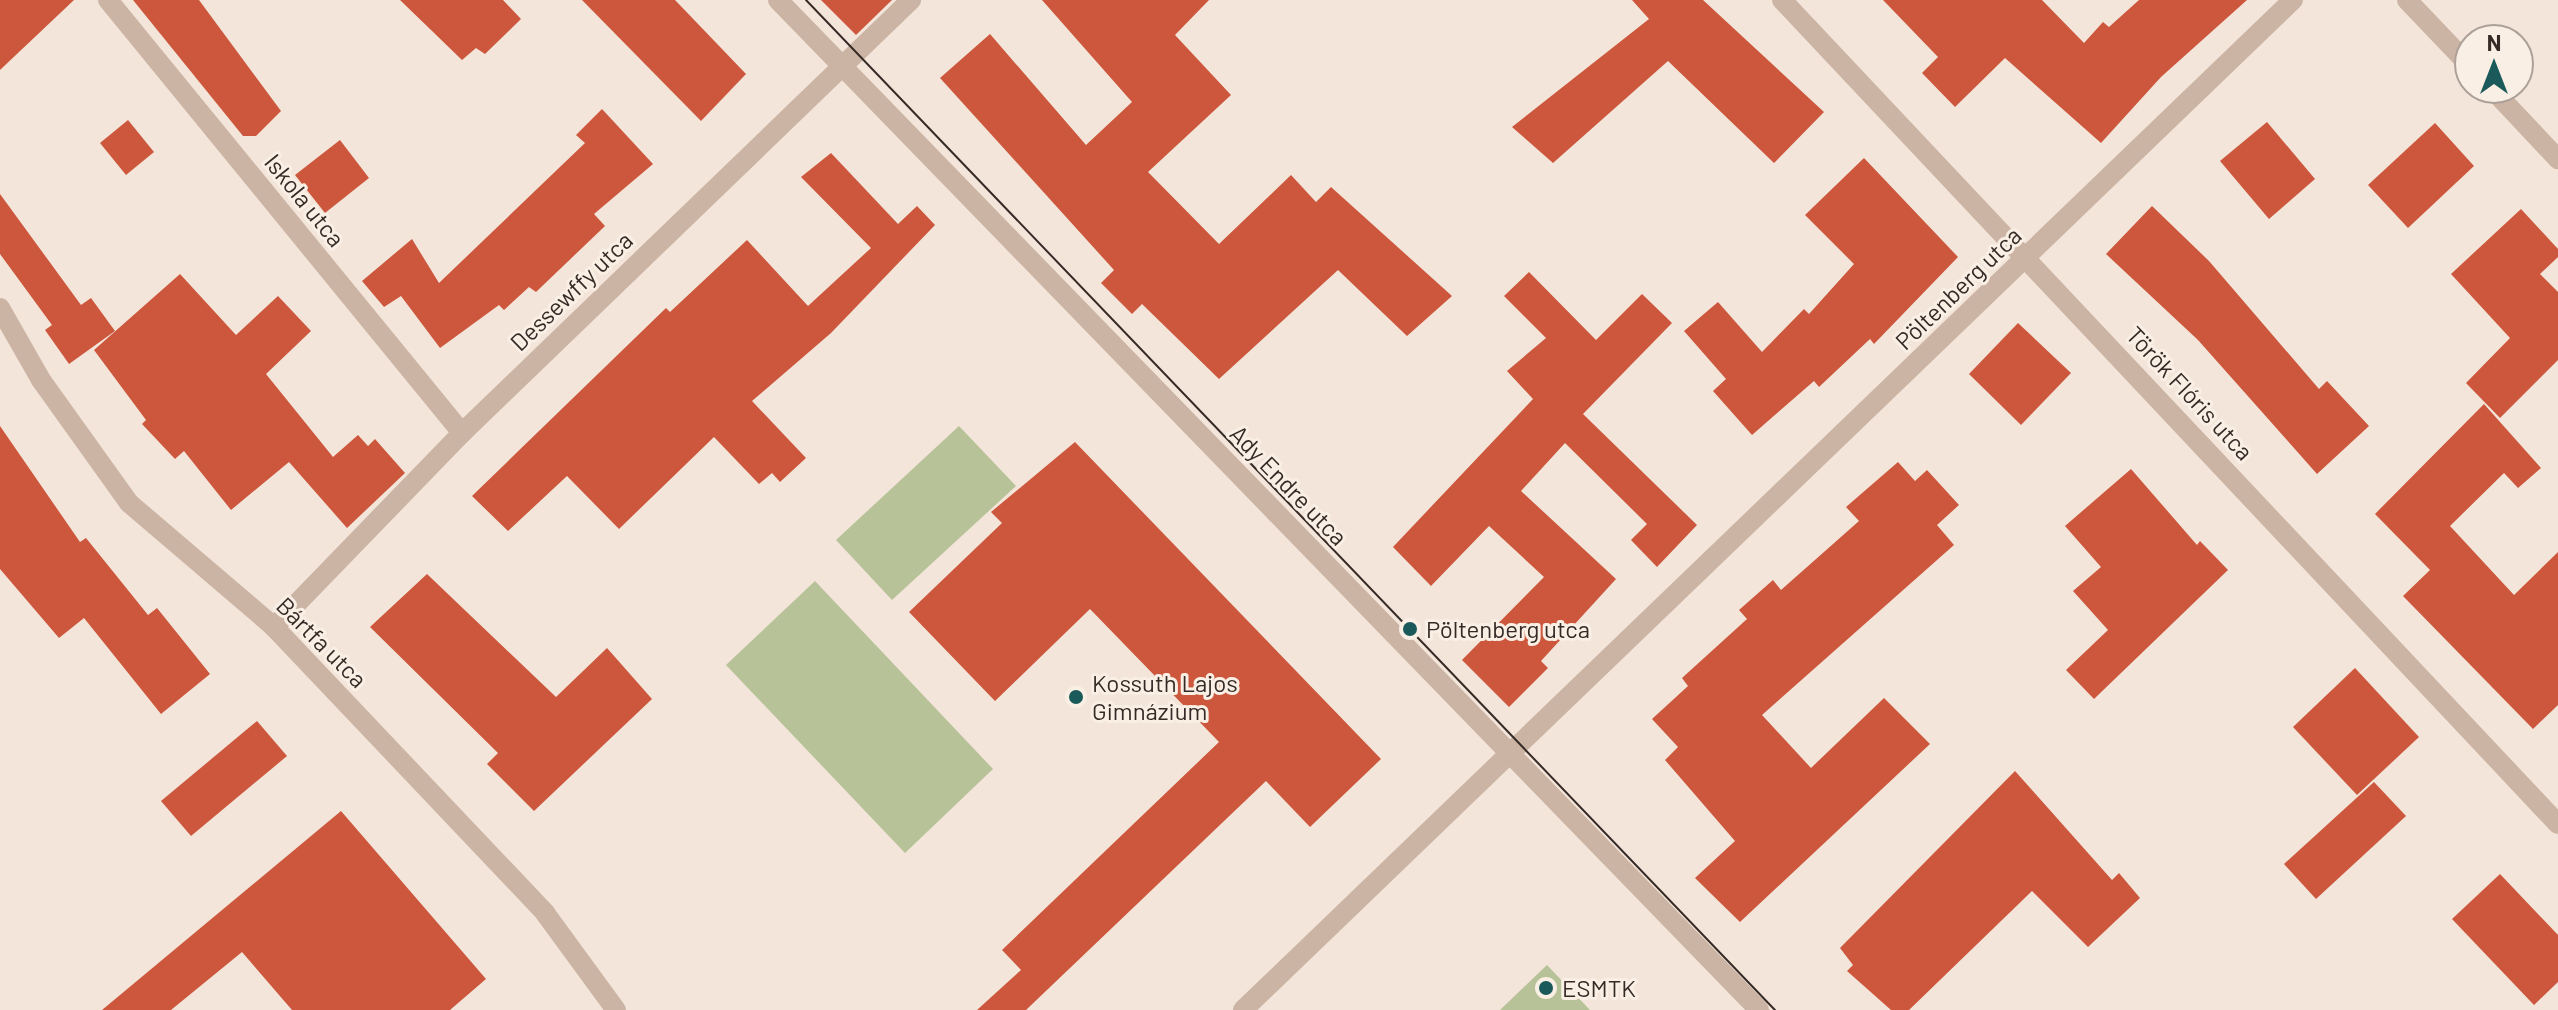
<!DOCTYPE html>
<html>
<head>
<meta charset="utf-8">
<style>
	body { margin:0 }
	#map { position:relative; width:2558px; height:1010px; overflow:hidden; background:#f3e5d9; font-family:Barlow,sans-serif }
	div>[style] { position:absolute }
	.green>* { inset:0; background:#b7c298 }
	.building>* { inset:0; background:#cc573d }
	.minor>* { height:20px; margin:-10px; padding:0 10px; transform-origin:10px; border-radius:10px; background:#cbb4a4 }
	.tram>* { height:2px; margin:-1px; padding:0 1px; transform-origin:1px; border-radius:1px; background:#362a26 }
	.dots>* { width:22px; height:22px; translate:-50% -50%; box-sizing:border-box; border:4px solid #faefe5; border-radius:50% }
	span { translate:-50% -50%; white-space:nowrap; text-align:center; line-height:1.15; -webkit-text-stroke:6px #faefe5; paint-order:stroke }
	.street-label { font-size:24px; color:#362a26 }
	.poi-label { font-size:24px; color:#362a26 }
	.left { translate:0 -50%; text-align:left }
	.north { position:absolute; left:2454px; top:24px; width:80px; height:80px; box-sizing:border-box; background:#faefe5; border:2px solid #aca099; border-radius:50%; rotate:0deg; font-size:22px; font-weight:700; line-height:32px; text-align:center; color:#362a26 }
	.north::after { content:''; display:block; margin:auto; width:28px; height:36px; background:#1a5a5a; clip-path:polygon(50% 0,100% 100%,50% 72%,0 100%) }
</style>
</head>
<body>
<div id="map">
	<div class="green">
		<div style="clip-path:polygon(959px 426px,1016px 486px,892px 600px,836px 540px)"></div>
		<div style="clip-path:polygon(815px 581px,993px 769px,905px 853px,726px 665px)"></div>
		<div style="clip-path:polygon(1547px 965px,1590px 1010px,1500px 1010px)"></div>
	</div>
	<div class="building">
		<div style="clip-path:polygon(0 0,74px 0,0 70px)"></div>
		<div style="clip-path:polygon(133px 0,199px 0,281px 111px,256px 136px,243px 136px)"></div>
		<div style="clip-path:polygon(400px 0,503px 0,521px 19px,485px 54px,476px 48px,462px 60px)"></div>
		<div style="clip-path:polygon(582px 0,675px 0,746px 74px,701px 121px)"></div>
		<div style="clip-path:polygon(821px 0,892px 0,856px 35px)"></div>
		<div style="clip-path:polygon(1042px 0,1209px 0,1175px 35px,1231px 95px,1148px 172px,1219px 244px,1291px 175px,1316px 202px,1331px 187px,1452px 296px,1407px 336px,1338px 270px,1219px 379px,1142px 304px,1132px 314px,1101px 283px,1114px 270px,940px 78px,990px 34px,1086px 145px,1132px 102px)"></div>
		<div style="clip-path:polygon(1632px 0,1703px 0,1824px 112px,1774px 163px,1668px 61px,1553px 163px,1512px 127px,1649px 19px)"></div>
		<div style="clip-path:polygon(1883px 0,2042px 0,2084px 43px,2103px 22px,2109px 27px,2139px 0,2247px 0,2161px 77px,2101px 143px,2005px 58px,1955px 107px,1922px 73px,1938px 57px)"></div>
		<div style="clip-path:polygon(602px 109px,653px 164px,594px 214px,605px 226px,536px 292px,529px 287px,504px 310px,499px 305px,440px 348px,401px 296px,384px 307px,362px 281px,412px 239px,439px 283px,585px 143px,576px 135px)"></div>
		<div style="clip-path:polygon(128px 120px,154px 152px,126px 175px,100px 143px)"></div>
		<div style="clip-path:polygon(2267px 122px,2315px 179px,2269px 219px,2220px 161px)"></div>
		<div style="clip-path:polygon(2435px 123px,2474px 166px,2408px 228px,2368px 185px)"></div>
		<div style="clip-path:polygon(340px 140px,369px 178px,325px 213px,295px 175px)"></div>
		<div style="clip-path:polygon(831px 153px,898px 224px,917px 206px,935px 225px,831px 333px,752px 401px,806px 458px,780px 482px,772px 473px,759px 484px,714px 437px,619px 529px,567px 476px,508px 531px,472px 496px,666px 308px,670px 312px,747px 240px,808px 306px,871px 248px,801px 177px)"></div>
		<div style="clip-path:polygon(1864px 158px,1958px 257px,1874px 344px,1870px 339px,1819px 387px,1814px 381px,1752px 435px,1713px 391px,1726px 379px,1684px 331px,1718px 302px,1762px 352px,1804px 309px,1809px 314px,1854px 264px,1805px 215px)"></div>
		<div style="clip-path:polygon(0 194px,81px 305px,91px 298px,115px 331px,69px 364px,45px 330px,52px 325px,0 254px)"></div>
		<div style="clip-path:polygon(2152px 206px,2209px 261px,2319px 389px,2327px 381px,2369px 426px,2317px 474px,2198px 340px,2106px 254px)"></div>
		<div style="clip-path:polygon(2521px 209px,2558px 249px,2558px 257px,2540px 274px,2558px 292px,2558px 360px,2500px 418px,2466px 383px,2510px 338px,2451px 274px)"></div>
		<div style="clip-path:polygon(1529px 272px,1596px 340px,1642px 294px,1672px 323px,1583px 414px,1697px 525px,1657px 567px,1631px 540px,1647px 524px,1565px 443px,1521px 491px,1616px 579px,1541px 661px,1548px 668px,1509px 707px,1462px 660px,1544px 577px,1489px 526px,1431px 586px,1393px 547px,1533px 399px,1507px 371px,1546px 338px,1504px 296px)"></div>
		<div style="clip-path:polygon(180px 274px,236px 335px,278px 296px,311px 331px,266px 374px,333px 457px,358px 435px,368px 446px,375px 439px,405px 473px,347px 528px,289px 462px,231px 510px,184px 451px,175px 459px,142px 424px,146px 420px,94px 350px)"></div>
		<div style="clip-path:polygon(2018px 323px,2071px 373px,2021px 425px,1969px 374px)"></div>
		<div style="clip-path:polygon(2484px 404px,2541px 468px,2518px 488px,2504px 473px,2450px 526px,2514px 595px,2558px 552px,2558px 705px,2533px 729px,2403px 596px,2430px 570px,2375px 514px)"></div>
		<div style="clip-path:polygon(0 426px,80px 542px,86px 538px,148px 615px,157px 608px,210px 674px,161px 714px,84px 618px,59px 638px,0 569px)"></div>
		<div style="clip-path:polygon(1075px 442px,1381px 759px,1310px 827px,1266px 781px,1026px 1010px,977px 1010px,1021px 970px,1002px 950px,1219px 742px,1090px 609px,995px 701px,909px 612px,1002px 523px,991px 512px)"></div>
		<div style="clip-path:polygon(1898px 462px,1915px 481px,1927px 470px,1959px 505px,1937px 525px,1954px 545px,1762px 715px,1811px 768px,1884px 698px,1930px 744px,1740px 922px,1695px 878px,1735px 841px,1665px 760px,1678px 747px,1652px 719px,1688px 686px,1682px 678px,1747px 619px,1739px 610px,1773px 580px,1781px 590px,1859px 521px,1846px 507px)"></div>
		<div style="clip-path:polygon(2131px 469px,2197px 545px,2200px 541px,2228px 570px,2094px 699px,2066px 670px,2108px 630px,2073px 591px,2101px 567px,2065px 526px)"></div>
		<div style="clip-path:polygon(427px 574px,556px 697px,607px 648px,652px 699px,534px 811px,487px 764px,498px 753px,370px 627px)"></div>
		<div style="clip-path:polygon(2355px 668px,2419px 737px,2357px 795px,2293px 727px)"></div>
		<div style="clip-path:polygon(257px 721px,287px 756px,191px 836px,161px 801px)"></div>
		<div style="clip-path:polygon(2015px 771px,2112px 880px,2119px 873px,2140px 898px,2088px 947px,2032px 891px,1909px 1010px,1891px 1010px,1847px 971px,1853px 965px,1840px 948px)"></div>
		<div style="clip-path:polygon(2374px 782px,2406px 816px,2316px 899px,2284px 864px)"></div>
		<div style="clip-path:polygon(341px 811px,486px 979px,450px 1010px,292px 1010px,242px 952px,171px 1010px,102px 1010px)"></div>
		<div style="clip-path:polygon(2500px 874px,2558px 935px,2558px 982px,2534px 1005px,2452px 919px)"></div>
	</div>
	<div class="minor">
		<div style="left:108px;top:0;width:559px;rotate:50.73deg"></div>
		<div style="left:778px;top:0;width:1408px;rotate:45.83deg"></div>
		<div style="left:1782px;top:0;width:1132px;rotate:46.72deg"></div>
		<div style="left:2407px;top:0;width:91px;rotate:46.3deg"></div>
		<div style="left:2491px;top:88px;width:98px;rotate:46.7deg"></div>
		<div style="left:0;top:308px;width:83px;rotate:60.3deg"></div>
		<div style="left:41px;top:380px;width:151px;rotate:54.4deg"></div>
		<div style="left:129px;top:503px;width:191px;rotate:40.5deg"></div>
		<div style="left:274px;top:627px;width:394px;rotate:46.5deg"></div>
		<div style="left:545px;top:913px;width:120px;rotate:53.8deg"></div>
		<div style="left:274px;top:627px;width:270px;rotate:-45.9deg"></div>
		<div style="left:462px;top:433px;width:624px;rotate:-43.96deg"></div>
		<div style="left:1243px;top:1010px;width:1457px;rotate:-43.89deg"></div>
	</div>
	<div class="tram">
		<div style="left:806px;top:0;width:1400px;rotate:46.19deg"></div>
	</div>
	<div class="dots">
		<div style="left:1410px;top:629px;background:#1a5a5a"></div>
		<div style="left:1076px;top:697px;background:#1a5a5a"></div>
		<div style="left:1546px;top:988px;background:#1a5a5a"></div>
	</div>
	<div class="street-label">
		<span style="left:305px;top:200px;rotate:51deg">Iskola utca</span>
		<span style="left:1958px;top:288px;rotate:-44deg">Pöltenberg utca</span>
		<span style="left:571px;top:291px;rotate:-44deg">Dessewffy utca</span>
		<span style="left:2190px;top:393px;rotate:47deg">Török Flóris utca</span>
		<span style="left:1289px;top:485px;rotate:46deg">Ady Endre utca</span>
		<span style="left:322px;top:642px;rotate:45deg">Bártfa utca</span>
	</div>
	<div class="poi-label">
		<span class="left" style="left:1426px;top:629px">Pöltenberg utca</span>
		<span class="left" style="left:1092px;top:697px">Kossuth Lajos<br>Gimnázium</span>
		<span class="left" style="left:1562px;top:988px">ESMTK</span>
	</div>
	<div class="north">N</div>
</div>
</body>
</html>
